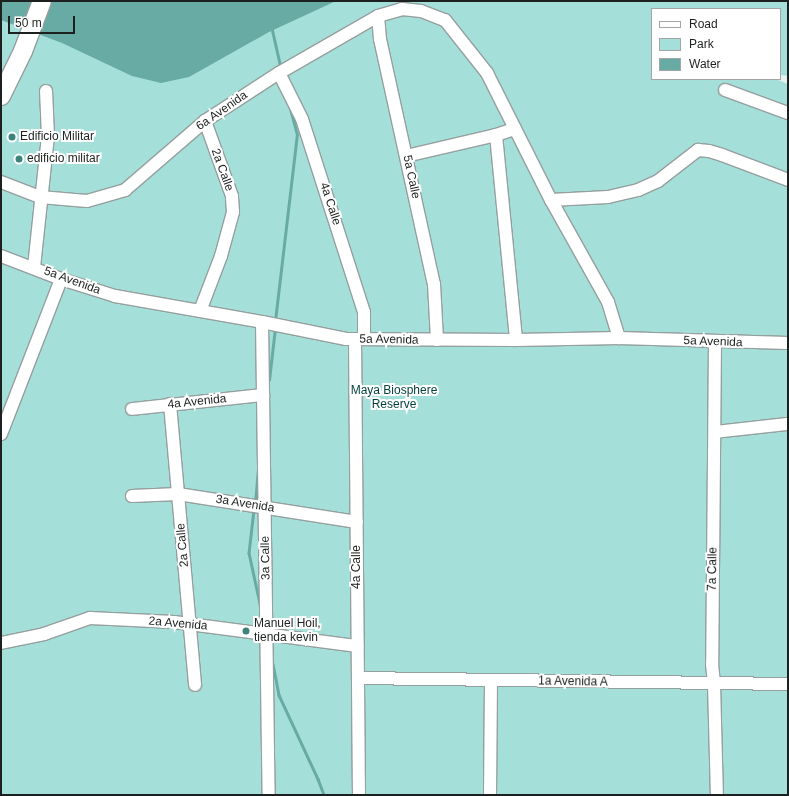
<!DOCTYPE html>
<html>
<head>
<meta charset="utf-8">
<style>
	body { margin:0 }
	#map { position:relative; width:789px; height:796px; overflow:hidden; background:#e7f2f0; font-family:Helvetica,sans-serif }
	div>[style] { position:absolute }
	.green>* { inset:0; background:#a5dfd9 }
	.water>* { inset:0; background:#68aba4 }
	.stream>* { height:2.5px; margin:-1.25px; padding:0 1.25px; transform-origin:1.25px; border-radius:1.25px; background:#68aba4 }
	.roads { filter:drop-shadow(1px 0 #959f9e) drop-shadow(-1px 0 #959f9e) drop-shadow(0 1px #959f9e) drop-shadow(0 -1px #959f9e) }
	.minor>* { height:12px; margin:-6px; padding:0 6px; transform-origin:6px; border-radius:6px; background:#fff }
	.highway>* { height:18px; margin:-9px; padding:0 9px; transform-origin:9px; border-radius:9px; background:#fff }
	.dots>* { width:11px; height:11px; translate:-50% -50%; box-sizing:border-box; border:2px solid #fff; border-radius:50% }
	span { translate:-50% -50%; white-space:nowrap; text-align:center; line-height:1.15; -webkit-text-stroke:4px #fff; paint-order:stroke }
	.street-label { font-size:12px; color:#1c201f }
	.poi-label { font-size:12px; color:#1c201f }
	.left { translate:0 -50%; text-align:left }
	.park-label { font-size:12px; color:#003f3b }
	.frame { position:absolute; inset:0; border:2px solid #1c201f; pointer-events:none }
	.legend { position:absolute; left:651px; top:8px; width:130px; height:72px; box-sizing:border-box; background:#fff; border:1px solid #a4a6a5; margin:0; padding:5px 7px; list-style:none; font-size:12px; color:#1c201f }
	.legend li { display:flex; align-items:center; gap:8px; height:20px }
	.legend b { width:20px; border:1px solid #a4a6a5 }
	.scale { position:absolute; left:8px; top:16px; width:67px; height:18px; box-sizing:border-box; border:2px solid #1c201f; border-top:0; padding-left:5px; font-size:12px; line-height:14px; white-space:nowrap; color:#1c201f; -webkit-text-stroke:3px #fff; paint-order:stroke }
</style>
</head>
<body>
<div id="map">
	<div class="green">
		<div style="clip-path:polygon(1px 1px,788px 1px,788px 76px,780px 75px,780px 9px,652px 9px,652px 79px,776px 79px,788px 84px,788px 795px,1px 795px)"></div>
	</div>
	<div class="water">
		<div style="clip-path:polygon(1px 1px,336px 1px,269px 32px,189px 77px,161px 83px,132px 76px,62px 43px,1px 20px)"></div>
	</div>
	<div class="stream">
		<div style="left:272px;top:28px;width:41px;rotate:77.3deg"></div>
		<div style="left:275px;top:321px;width:187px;rotate:-83.3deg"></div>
		<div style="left:297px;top:135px;width:28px;rotate:-105deg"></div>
		<div style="left:269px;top:380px;width:52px;rotate:-83.4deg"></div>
		<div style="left:255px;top:503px;width:32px;rotate:-85deg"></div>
		<div style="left:254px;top:510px;width:43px;rotate:96.6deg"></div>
		<div style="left:249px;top:553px;width:56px;rotate:77.7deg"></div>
		<div style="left:273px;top:664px;width:32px;rotate:79deg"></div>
		<div style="left:279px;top:695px;width:93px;rotate:65.1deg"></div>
		<div style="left:318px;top:779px;width:17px;rotate:69deg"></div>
	</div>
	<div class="roads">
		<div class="minor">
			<div style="left:378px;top:16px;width:23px;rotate:85deg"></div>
			<div style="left:380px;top:39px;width:251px;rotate:77.6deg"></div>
			<div style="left:434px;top:284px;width:56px;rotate:86.9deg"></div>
			<div style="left:279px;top:73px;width:51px;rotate:63.4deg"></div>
			<div style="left:302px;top:119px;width:203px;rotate:72.2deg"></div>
			<div style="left:364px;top:312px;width:27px;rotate:90deg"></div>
			<div style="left:725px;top:90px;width:67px;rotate:20.1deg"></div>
			<div style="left:496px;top:135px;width:206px;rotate:84.4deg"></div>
			<div style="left:406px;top:156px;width:92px;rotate:-13.1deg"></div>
			<div style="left:496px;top:135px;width:20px;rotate:-18deg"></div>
			<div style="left:1px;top:182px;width:42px;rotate:21deg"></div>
			<div style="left:40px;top:197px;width:47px;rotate:4.9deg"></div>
			<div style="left:87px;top:201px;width:40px;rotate:-16deg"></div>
			<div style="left:125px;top:190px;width:106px;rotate:-40.8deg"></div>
			<div style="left:205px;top:121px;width:88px;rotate:-33deg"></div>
			<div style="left:279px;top:73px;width:114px;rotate:-29.9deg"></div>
			<div style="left:378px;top:16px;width:25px;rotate:-16deg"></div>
			<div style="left:402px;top:9px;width:19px;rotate:6deg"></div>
			<div style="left:421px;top:11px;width:26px;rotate:21deg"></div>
			<div style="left:445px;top:20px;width:68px;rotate:51.6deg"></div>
			<div style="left:487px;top:73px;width:142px;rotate:63.3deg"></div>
			<div style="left:551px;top:200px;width:117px;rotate:60.8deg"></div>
			<div style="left:608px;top:302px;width:38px;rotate:73deg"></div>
			<div style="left:551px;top:200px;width:57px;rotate:-3deg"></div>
			<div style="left:608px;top:197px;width:31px;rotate:-13deg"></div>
			<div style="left:638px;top:190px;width:22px;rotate:-24deg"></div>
			<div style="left:658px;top:181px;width:51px;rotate:-37.8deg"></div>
			<div style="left:698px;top:150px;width:11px;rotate:5deg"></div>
			<div style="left:709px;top:151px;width:14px;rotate:17deg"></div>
			<div style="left:722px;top:155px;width:71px;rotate:20.7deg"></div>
			<div style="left:1px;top:256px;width:64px;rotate:21deg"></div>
			<div style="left:61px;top:279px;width:57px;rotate:17.5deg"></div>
			<div style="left:115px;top:296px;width:149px;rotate:10deg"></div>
			<div style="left:262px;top:322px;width:86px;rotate:11.4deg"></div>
			<div style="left:346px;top:339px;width:170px;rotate:0.3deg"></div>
			<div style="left:516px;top:340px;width:103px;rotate:-1.1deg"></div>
			<div style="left:619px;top:338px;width:169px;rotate:1.7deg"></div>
			<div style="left:34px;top:267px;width:132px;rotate:-83.9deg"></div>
			<div style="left:48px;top:136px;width:45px;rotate:-92.5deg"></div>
			<div style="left:200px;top:311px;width:59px;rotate:-69.1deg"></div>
			<div style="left:221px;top:256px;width:46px;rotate:-74.7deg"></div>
			<div style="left:233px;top:212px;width:16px;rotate:-94deg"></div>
			<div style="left:232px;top:196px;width:80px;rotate:-109.8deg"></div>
			<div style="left:262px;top:322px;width:473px;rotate:89.2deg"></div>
			<div style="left:355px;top:339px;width:456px;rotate:89.5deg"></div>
			<div style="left:715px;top:342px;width:322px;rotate:90.5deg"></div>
			<div style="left:712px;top:664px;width:20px;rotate:84deg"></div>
			<div style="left:714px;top:684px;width:111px;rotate:88.5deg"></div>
			<div style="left:170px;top:404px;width:282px;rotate:84.9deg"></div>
			<div style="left:132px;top:409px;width:132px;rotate:-6.1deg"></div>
			<div style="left:715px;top:432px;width:73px;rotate:-6.3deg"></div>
			<div style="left:1px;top:434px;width:166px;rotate:-68.8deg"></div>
			<div style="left:132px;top:496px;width:46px;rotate:-2.5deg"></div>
			<div style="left:178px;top:494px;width:181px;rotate:8.9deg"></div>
			<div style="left:1px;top:643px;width:44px;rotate:-11.8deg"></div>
			<div style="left:44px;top:634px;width:49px;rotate:-19.2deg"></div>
			<div style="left:90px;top:618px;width:84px;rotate:2.7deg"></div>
			<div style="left:174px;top:622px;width:185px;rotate:7.5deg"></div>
			<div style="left:358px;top:678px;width:430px;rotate:0.8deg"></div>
			<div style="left:490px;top:795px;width:114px;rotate:-89.5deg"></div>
		</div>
		<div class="highway">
			<div style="left:1px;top:96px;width:50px;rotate:-63.9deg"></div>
			<div style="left:23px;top:51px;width:53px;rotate:-69.2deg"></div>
		</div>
	</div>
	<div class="dots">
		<div style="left:12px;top:137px;background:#3c837c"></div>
		<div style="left:19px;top:159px;background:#3c837c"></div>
		<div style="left:246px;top:631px;background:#3c837c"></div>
	</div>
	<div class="street-label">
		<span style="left:222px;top:111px;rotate:-35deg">6a Avenida</span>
		<span style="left:222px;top:170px;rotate:70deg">2a Calle</span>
		<span style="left:411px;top:177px;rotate:78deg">5a Calle</span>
		<span style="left:330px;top:204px;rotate:72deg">4a Calle</span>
		<span style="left:72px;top:281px;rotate:20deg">5a Avenida</span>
		<span style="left:389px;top:340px;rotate:1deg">5a Avenida</span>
		<span style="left:713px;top:342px;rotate:2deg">5a Avenida</span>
		<span style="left:197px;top:402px;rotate:-6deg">4a Avenida</span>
		<span style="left:245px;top:504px;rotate:9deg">3a Avenida</span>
		<span style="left:183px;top:545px;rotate:-95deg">2a Calle</span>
		<span style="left:266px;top:558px;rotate:-91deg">3a Calle</span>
		<span style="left:357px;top:567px;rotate:-90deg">4a Calle</span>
		<span style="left:713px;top:569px;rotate:-89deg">7a Calle</span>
		<span style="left:178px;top:624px;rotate:5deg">2a Avenida</span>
		<span style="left:573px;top:682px;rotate:1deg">1a Avenida A</span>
	</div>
	<div class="poi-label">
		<span class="left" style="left:20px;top:137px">Edificio Militar</span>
		<span class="left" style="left:27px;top:159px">edificio militar</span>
		<span class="left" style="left:254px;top:631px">Manuel Hoil,<br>tienda kevin</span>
	</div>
	<div class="park-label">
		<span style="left:394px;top:398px">Maya Biosphere<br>Reserve</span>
	</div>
	<div class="frame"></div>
	<ul class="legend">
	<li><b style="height:5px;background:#fff"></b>Road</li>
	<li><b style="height:11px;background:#a5dfd9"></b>Park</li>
	<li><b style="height:11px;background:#68aba4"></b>Water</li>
	</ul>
	<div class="scale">50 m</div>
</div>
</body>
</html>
